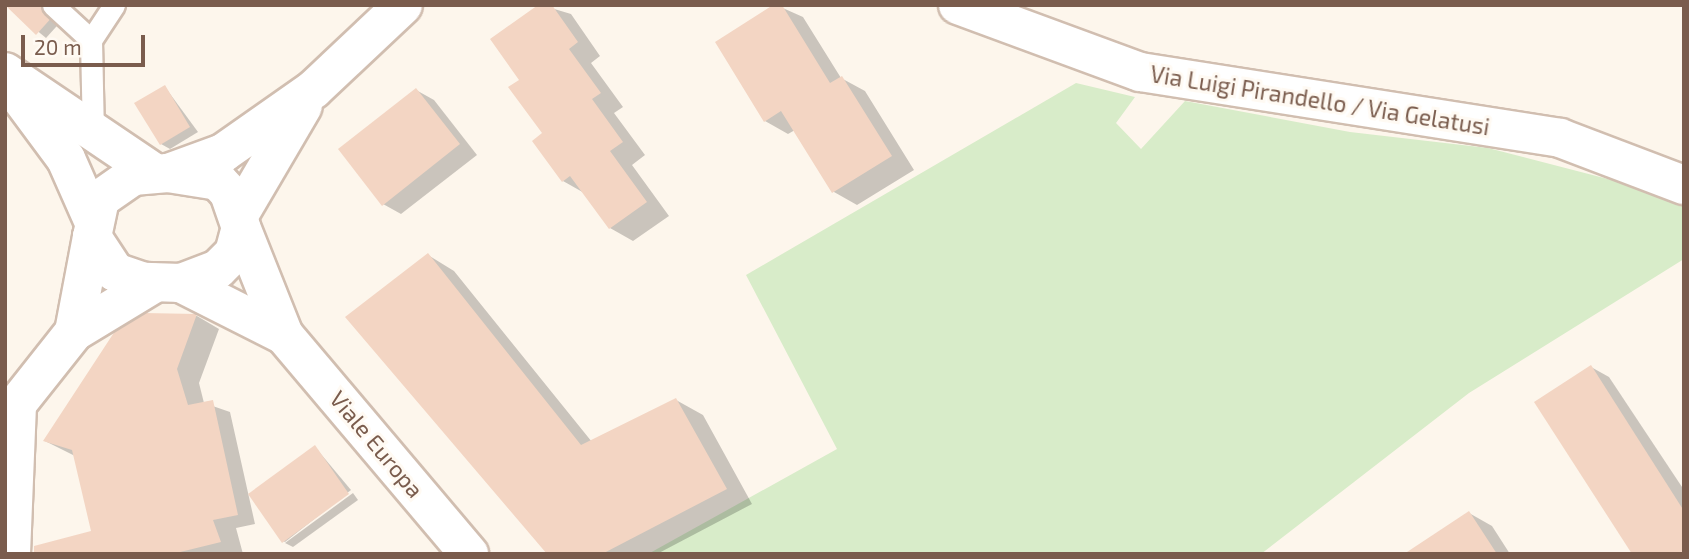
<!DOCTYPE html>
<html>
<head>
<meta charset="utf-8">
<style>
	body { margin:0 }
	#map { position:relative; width:1689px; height:559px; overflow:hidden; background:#fdf6ec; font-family:"Exo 2",sans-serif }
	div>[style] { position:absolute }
	.green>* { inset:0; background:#d8ecc9 }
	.shadow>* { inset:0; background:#0003 }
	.building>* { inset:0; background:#f3d5c3 }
	.roads { filter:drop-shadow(2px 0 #d1beb0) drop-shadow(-2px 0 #d1beb0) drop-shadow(0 2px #d1beb0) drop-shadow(0 -2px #d1beb0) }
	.service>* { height:21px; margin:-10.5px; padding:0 10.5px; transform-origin:10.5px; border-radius:10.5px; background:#fff }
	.minor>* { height:38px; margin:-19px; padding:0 19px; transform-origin:19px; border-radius:19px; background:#fff }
	.tertiary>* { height:38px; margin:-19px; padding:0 19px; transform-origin:19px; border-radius:19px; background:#fff }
	.secondary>* { height:38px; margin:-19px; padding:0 19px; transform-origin:19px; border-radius:19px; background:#fff }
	span { translate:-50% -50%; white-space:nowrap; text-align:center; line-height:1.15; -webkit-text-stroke:6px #fffaf3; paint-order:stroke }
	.street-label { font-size:23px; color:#7a5c4d }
	.frame { position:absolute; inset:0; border:7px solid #7a5c4d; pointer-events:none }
	.scale { position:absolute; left:21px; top:35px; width:124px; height:32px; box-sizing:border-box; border:4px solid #7a5c4d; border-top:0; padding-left:9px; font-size:21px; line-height:24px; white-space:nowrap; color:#7a5c4d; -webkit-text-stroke:5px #fffaf3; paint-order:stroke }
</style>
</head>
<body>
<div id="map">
	<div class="green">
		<div style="clip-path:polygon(1076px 83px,1135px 97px,1116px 123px,1141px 149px,1185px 101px,1350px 132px,1488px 148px,1658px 192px,1684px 207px,1684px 259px,1469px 393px,1261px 554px,648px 554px,837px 449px,746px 275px)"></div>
	</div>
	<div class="shadow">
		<div style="clip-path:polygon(6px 5px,76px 5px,46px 38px)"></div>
		<div style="clip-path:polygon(541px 5px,571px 14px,600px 56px,591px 63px,623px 107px,614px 113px,645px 155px,632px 165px,669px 216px,633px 241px,610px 228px,586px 194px,563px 181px,521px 80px)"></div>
		<div style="clip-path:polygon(776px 5px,803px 17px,841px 78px,865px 91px,914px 170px,857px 205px,834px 192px,795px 130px,788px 134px,765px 121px)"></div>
		<div style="clip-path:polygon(165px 87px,198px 132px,170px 149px,161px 144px)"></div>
		<div style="clip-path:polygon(416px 90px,434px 100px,477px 155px,401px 214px,383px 204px)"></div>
		<div style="clip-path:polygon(428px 255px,454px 271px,592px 442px,676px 400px,703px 415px,752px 504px,657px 554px,549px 554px)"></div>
		<div style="clip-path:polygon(144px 315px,197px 316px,219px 329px,199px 383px,204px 403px,230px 412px,255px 524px,236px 528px,243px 554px,36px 554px,93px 532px,75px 456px,45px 441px)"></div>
		<div style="clip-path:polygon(1591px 367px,1609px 377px,1684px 490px,1684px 554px)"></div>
		<div style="clip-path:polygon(315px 447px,351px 490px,285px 542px,283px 541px)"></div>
		<div style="clip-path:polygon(353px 493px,358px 500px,293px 547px,285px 543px)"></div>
		<div style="clip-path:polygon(1469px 513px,1492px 526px,1510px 554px,1408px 554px)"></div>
	</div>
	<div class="building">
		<div style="clip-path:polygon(5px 5px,63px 5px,36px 35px)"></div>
		<div style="clip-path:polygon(538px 5px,552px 5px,578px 42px,569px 49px,601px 93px,592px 99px,623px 142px,610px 151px,647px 202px,609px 229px,570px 176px,562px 182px,532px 141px,542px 133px,508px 87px,519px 80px,490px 39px)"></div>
		<div style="clip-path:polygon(773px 5px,782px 5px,830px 83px,842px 76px,892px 156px,832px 193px,781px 111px,764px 122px,715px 42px)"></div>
		<div style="clip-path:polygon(165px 85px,190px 127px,160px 145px,134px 103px)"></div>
		<div style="clip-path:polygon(416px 88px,460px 144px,382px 206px,338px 149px)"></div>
		<div style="clip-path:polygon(428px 253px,581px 445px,676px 398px,727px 489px,602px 554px,547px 554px,345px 317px)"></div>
		<div style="clip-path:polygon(144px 313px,197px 314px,177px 369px,188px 405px,213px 400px,238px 515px,213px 520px,221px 542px,172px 554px,34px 554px,34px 546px,91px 531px,72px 450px,43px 441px,115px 331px)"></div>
		<div style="clip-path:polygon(1591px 365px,1684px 511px,1684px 554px,1632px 554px,1534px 402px)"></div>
		<div style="clip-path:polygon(315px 445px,349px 494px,282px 543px,248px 494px)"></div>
		<div style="clip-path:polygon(1469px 511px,1497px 554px,1404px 554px)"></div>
	</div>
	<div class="roads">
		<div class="service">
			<div style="left:53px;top:5px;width:52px;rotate:42.6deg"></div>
			<div style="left:91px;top:40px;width:94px;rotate:88.8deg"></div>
			<div style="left:91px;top:40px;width:42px;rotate:-56.7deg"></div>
		</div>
		<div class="minor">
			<div style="left:958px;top:5px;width:194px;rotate:20.2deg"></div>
			<div style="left:1140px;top:72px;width:425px;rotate:8.9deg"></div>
			<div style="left:1560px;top:138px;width:133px;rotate:20.8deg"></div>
			<div style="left:168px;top:173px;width:59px;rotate:-20deg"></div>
			<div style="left:223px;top:153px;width:111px;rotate:-35.1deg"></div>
			<div style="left:314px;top:89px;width:122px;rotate:-43.3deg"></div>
			<div style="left:239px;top:215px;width:126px;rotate:-59.6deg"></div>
			<div style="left:11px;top:554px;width:150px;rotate:-87.7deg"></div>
		</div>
		<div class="tertiary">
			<div style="left:74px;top:332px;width:97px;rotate:-79.3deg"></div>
			<div style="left:5px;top:406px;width:12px;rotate:-9deg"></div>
			<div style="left:17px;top:404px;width:92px;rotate:-51.6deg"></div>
			<div style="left:74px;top:332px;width:95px;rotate:-31.2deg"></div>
		</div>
		<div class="secondary">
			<div style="left:5px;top:72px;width:181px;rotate:34deg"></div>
			<div style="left:17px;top:93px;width:82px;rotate:53.4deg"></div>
			<div style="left:66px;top:159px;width:64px;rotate:66.2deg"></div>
			<div style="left:168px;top:173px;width:51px;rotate:9.1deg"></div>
			<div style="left:218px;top:181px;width:16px;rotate:47deg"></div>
			<div style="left:229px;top:193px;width:36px;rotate:71deg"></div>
			<div style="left:241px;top:227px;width:27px;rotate:105deg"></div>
			<div style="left:234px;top:253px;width:23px;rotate:135deg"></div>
			<div style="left:218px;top:269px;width:40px;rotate:159deg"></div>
			<div style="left:181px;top:283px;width:37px;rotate:-178deg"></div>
			<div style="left:144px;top:282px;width:31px;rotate:-161deg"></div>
			<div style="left:115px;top:272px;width:42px;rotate:-123.3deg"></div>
			<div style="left:92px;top:237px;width:39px;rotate:-78deg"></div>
			<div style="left:100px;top:199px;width:40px;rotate:-34.9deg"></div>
			<div style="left:133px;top:176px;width:35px;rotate:-5deg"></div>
			<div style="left:241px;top:227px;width:116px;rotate:68.3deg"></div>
			<div style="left:284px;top:335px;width:287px;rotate:49.8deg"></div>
			<div style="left:181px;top:283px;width:115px;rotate:26.8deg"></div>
		</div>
	</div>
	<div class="street-label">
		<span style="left:1320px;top:100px;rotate:9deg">Via Luigi Pirandello / Via Gelatusi</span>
		<span style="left:377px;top:444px;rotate:50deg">Viale Europa</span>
	</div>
	<div class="frame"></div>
	<div class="scale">20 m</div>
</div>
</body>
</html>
